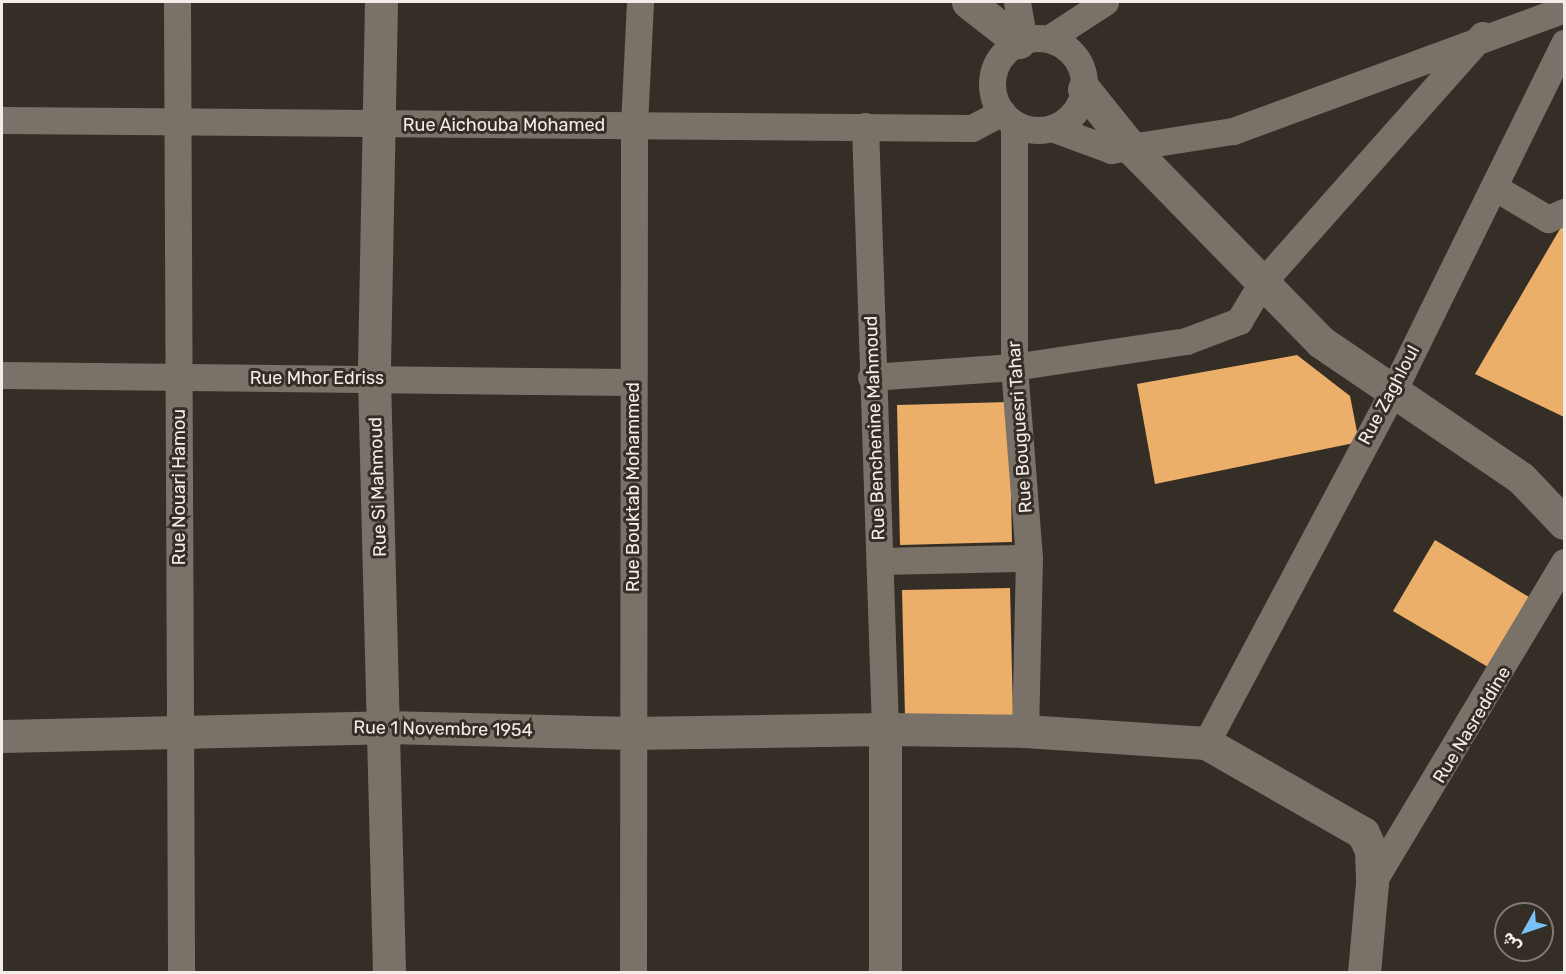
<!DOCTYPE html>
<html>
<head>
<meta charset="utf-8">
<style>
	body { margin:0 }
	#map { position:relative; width:1566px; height:974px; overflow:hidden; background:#352e26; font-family:Rubik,Vazirmatn,sans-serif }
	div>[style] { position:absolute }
	.building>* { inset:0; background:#ebaf6a }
	.street>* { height:27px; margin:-13.5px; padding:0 13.5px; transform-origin:13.5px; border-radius:13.5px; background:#7a7269 }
	.street>.ring { margin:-13.5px; padding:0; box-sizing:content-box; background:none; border:27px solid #7a7269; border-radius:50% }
	.secondary>* { height:33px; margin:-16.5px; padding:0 16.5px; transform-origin:16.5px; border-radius:16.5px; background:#7a7269 }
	span { translate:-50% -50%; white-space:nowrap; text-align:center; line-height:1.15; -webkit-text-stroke:6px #352e26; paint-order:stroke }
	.street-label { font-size:18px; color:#f2ede8 }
	.frame { position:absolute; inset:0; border:3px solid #f2ede8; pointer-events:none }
	.north { position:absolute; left:1494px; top:902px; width:60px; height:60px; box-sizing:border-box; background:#352e26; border:2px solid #817a74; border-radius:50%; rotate:230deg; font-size:16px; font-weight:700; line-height:24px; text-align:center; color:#f2ede8 }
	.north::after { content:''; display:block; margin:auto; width:21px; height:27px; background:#79bff8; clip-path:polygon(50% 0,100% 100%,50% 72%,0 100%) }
</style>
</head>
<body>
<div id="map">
	<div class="building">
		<div style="clip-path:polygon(1564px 222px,1564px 417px,1475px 374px)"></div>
		<div style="clip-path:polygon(1297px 355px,1350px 396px,1359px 442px,1155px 484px,1137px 384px)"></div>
		<div style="clip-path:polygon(1009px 402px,1012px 542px,900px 545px,897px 405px)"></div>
		<div style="clip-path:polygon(1435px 540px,1529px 597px,1488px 667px,1393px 611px)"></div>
		<div style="clip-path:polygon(1010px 588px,1013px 715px,905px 717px,902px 590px)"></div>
	</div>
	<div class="street">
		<div style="left:177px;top:2px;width:970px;rotate:89.76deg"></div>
		<div style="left:1017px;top:2px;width:39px;rotate:80deg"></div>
		<div class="ring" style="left:992px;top:38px;width:65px;height:65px"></div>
		<div style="left:1048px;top:39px;width:68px;rotate:-33deg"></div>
		<div style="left:2px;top:120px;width:970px;rotate:0.47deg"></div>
		<div style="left:972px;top:128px;width:34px;rotate:-28deg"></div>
		<div style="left:1014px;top:124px;width:243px;rotate:90deg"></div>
		<div style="left:1014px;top:367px;width:192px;rotate:85.5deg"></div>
		<div style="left:1029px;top:558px;width:173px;rotate:91.3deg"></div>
		<div style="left:865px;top:126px;width:603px;rotate:88.1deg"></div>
		<div style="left:1052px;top:128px;width:63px;rotate:20.4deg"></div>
		<div style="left:1111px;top:150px;width:123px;rotate:-8.9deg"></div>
		<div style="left:1233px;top:131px;width:353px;rotate:-20.2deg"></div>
		<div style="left:1494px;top:187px;width:63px;rotate:30.7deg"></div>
		<div style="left:1548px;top:219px;width:17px;rotate:-24deg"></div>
		<div style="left:2px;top:375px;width:631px;rotate:0.64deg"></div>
		<div style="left:871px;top:377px;width:143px;rotate:-4deg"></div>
		<div style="left:1014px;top:367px;width:174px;rotate:-8.6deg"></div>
		<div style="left:1186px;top:341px;width:57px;rotate:-20.7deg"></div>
		<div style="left:1239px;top:321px;width:43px;rotate:-59.3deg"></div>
		<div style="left:1261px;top:284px;width:333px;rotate:-48.4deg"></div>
		<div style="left:880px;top:561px;width:149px;rotate:-1.2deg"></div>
		<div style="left:1206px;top:743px;width:399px;rotate:-62deg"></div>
		<div style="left:1393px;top:391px;width:388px;rotate:-63.8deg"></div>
		<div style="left:1372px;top:883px;width:374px;rotate:-59.1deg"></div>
		<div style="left:633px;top:972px;width:847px;rotate:-89.93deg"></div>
		<div style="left:634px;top:125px;width:123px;rotate:-87.2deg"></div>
	</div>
	<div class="secondary">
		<div style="left:381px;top:2px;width:376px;rotate:91.1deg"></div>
		<div style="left:374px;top:378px;width:594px;rotate:88.55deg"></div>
		<div style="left:968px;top:2px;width:65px;rotate:38.1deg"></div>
		<div style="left:1084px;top:89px;width:77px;rotate:51.3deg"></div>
		<div style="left:1132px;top:149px;width:270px;rotate:45.6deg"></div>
		<div style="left:1321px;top:342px;width:242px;rotate:34.2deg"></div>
		<div style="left:1521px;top:478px;width:62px;rotate:46.3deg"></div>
		<div style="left:885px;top:729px;width:243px;rotate:90deg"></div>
		<div style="left:2px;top:736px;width:384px;rotate:-1.3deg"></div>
		<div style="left:386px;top:727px;width:245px;rotate:1.4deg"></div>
		<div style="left:631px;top:733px;width:254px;rotate:-0.9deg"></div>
		<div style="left:885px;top:729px;width:140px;rotate:0.8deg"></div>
		<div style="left:1025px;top:731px;width:181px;rotate:3.8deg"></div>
		<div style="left:1206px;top:743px;width:181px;rotate:29.8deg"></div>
		<div style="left:1363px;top:833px;width:19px;rotate:65deg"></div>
		<div style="left:1371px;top:850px;width:33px;rotate:88deg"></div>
		<div style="left:1372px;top:883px;width:89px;rotate:95.1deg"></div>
	</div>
	<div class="street-label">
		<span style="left:504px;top:125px">Rue Aichouba Mohamed</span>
		<span style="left:317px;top:378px">Rue Mhor Edriss</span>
		<span style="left:1389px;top:395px;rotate:-62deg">Rue Zaghloul</span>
		<span style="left:1020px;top:427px;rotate:-94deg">Rue Bouguesri Tahar</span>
		<span style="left:875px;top:428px;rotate:-92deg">Rue Benchenine Mahmoud</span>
		<span style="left:179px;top:487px;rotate:-90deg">Rue Nouari Hamou</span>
		<span style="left:378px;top:487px;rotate:-92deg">Rue Si Mahmoud</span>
		<span style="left:633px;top:487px;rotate:-90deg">Rue Bouktab Mohammed</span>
		<span style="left:1472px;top:725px;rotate:-59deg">Rue Nasreddine</span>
		<span style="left:443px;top:729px;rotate:1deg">Rue 1 Novembre 1954</span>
	</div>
	<div class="frame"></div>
	<div class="north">ش</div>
</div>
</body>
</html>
